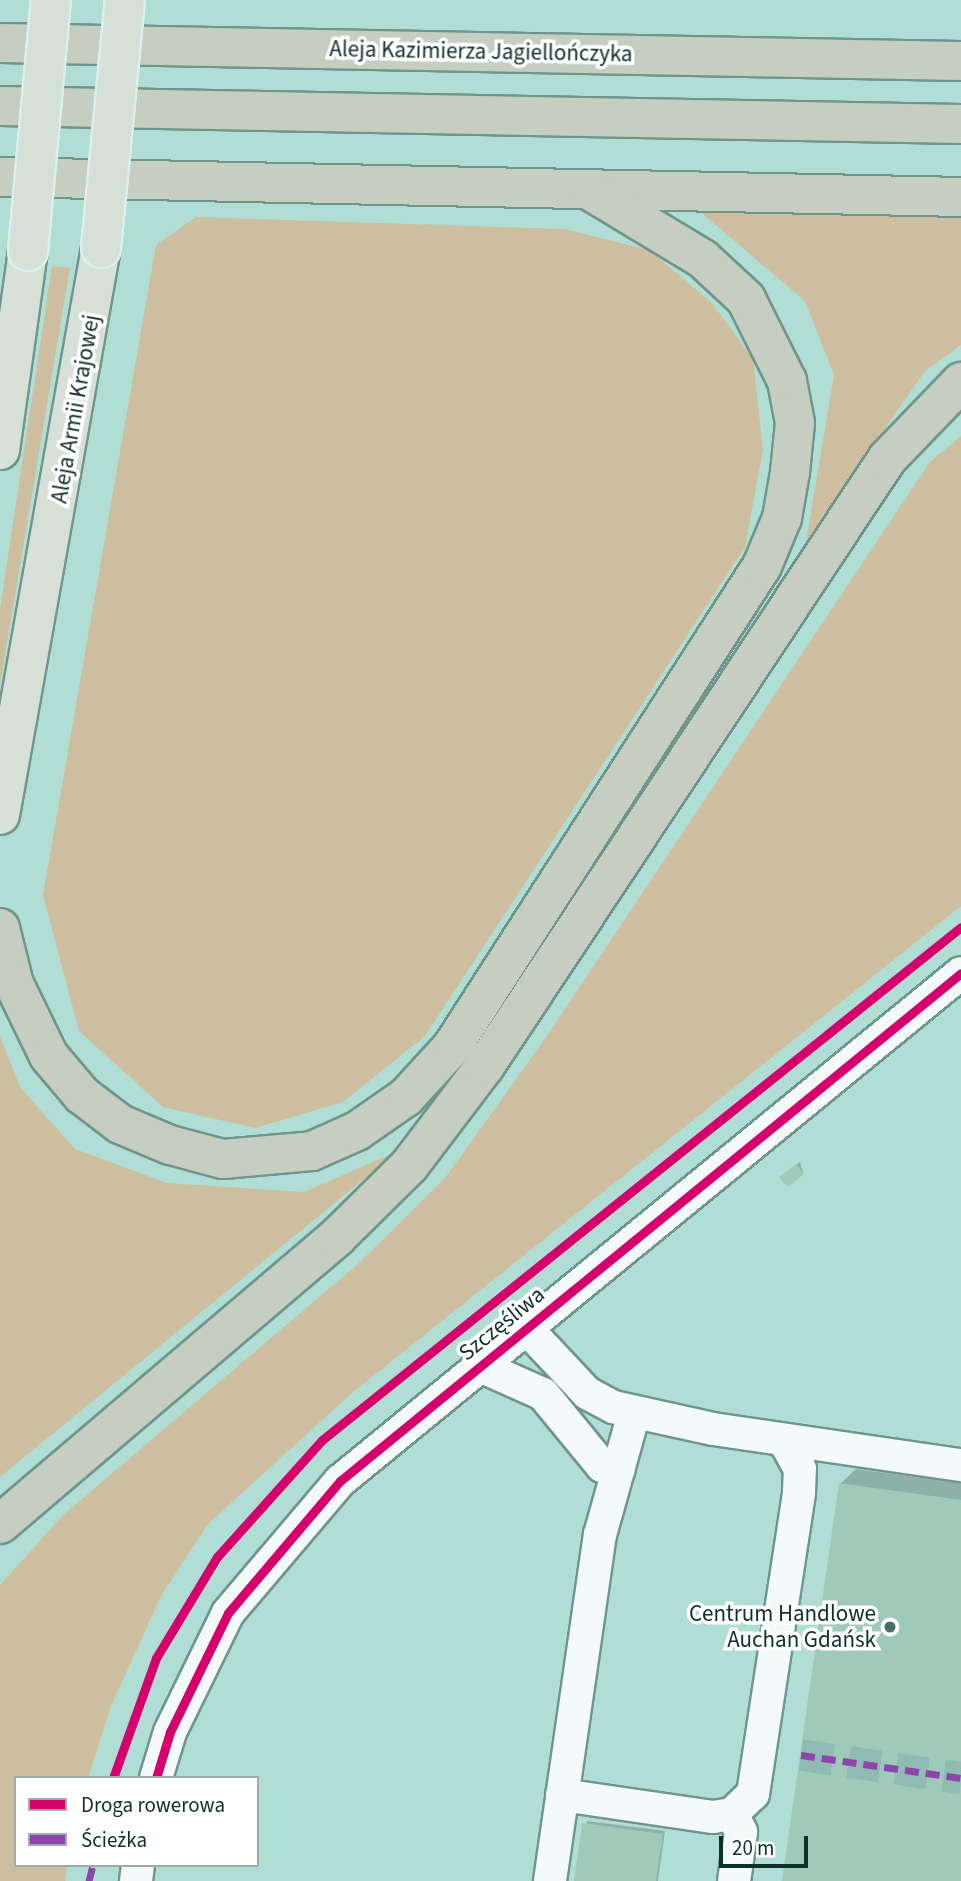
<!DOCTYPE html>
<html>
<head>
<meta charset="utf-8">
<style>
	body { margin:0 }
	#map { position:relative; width:961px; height:1881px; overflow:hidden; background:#b1ded4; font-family:"Source Sans 3",sans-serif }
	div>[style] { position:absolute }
	.green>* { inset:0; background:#cdbe9f }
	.shadow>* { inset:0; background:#0003 }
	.building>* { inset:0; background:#9fc9b8 }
	.minor-tunnel>* { height:32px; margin-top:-16px; transform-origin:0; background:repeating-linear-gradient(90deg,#90bbb2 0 32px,transparent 0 48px) }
	.roads { filter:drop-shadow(2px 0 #70958d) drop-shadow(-2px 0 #70958d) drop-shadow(0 2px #70958d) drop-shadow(0 -2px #70958d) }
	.minor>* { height:32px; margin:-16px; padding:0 16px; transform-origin:16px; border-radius:16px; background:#f3faf9 }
	.major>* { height:38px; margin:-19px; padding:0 19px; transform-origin:19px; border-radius:19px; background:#d7e0d7 }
	.highway>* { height:38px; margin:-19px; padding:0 19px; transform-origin:19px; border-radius:19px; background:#c5cec0 }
	.bridges { filter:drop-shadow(2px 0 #dcf0ec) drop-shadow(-2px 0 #dcf0ec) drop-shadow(0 2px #dcf0ec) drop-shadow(0 -2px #dcf0ec) }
	.major-bridge>* { height:38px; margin:-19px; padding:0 19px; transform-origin:19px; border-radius:19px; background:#d7e0d7 }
	.quiet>* { height:7px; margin-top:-3.5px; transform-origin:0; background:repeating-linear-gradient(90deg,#8e44ad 0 14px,transparent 0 21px) }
	.cycleway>* { height:9px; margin:-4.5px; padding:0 4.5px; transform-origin:4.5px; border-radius:4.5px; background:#d6006c }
	.dots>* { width:19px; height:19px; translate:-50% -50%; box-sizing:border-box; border:4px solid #fff; border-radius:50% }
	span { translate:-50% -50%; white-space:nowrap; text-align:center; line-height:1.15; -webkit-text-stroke:7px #fff; paint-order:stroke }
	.street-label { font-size:23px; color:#0e302a }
	.poi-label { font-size:23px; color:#0e302a }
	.right { translate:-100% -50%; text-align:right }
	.legend { position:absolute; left:14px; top:1776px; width:245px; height:91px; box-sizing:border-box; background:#fff; border:2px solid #9facaa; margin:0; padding:9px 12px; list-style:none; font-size:21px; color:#0e302a }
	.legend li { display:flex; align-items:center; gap:14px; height:35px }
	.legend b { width:35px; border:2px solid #9facaa }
	.scale { position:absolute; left:719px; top:1836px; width:89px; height:32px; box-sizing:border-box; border:4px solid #0e302a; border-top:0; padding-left:9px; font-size:21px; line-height:24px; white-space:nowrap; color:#0e302a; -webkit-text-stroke:5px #fff; paint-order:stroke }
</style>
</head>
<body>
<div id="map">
	<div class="green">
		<div style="clip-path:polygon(698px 210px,961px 216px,961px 345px,925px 371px,806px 542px,834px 375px,805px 301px)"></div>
		<div style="clip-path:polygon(196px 217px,565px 229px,649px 250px,712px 303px,753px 359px,763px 450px,745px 547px,425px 1036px,343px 1102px,255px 1128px,163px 1107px,79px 1031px,43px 895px,156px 245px)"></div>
		<div style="clip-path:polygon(52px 266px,70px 268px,0 685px,0 609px)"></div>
		<div style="clip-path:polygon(961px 436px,961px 906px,352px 1393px,208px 1524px,161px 1596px,111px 1706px,88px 1778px,16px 1778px,16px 1865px,67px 1865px,65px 1881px,0 1881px,0 1585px,63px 1515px,359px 1263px,445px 1178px,549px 1033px,930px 462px)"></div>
		<div style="clip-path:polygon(0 1036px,20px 1087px,75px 1149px,167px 1183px,304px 1192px,398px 1151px,0 1477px)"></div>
	</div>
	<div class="shadow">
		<div style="clip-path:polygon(800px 1162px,803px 1173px,785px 1174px)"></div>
		<div style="clip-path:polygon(856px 1469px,961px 1483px,961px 1881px,784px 1881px,841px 1483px)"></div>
		<div style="clip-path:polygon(587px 1821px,665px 1831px,658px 1881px,576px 1881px)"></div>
	</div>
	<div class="building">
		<div style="clip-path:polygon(796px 1164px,804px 1174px,788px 1187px,779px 1177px)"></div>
		<div style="clip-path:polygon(839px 1483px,961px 1500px,961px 1881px,782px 1881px)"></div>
		<div style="clip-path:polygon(582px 1823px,663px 1834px,656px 1881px,574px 1881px)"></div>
	</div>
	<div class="minor-tunnel">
		<div style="left:801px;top:1755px;width:162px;rotate:8.2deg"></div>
	</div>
	<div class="roads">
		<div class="minor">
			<div style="left:527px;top:1329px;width:88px;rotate:46.8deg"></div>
			<div style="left:587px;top:1393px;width:30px;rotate:28deg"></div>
			<div style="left:613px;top:1407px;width:102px;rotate:12.4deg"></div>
			<div style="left:713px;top:1429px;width:251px;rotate:8.3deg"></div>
			<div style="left:480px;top:1366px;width:69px;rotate:24deg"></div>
			<div style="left:543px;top:1394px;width:93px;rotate:50.7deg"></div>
			<div style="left:602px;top:1466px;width:17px;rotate:13deg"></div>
			<div style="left:156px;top:1778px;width:48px;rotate:-73.1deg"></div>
			<div style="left:170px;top:1732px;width:132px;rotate:-64deg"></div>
			<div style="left:228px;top:1613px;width:173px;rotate:-49.7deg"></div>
			<div style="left:340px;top:1481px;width:802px;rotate:-39.28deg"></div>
			<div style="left:562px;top:1795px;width:153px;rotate:8.3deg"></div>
			<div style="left:713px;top:1817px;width:19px;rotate:-9deg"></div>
			<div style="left:732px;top:1814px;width:29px;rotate:-44deg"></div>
			<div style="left:753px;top:1794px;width:304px;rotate:-81.3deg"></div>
			<div style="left:799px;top:1493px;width:24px;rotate:-88deg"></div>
			<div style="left:800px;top:1469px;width:33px;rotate:-119deg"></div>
			<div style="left:732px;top:1814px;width:20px;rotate:63deg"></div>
			<div style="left:741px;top:1832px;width:49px;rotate:98.1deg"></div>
			<div style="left:136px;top:1881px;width:16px;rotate:-83deg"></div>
			<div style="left:550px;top:1881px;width:350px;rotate:-81.8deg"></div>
			<div style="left:600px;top:1535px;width:127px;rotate:-74.4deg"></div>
		</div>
		<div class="major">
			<div style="left:0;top:450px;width:201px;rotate:-82deg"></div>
			<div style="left:0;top:815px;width:576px;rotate:-79.9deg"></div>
		</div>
		<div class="highway">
			<div style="left:0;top:43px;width:961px;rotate:1.07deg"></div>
			<div style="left:0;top:106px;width:961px;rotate:1.07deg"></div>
			<div style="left:0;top:177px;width:961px;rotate:1.19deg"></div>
			<div style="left:0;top:928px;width:58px;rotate:76deg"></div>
			<div style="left:14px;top:984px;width:80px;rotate:64.1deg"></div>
			<div style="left:49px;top:1056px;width:51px;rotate:49.8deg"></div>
			<div style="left:82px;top:1095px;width:48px;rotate:37.3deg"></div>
			<div style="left:120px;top:1124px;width:54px;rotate:22.8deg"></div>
			<div style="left:170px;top:1145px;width:55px;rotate:14.8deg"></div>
			<div style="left:223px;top:1159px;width:89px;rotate:-5.1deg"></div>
			<div style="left:312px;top:1151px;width:49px;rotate:-24deg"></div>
			<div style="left:357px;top:1131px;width:60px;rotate:-34.8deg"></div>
			<div style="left:406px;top:1097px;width:68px;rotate:-47.4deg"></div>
			<div style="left:452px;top:1047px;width:572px;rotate:-57.2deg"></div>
			<div style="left:762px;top:566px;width:52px;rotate:-67.4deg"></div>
			<div style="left:782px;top:518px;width:47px;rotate:-80.1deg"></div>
			<div style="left:790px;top:472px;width:49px;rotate:-84.2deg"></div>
			<div style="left:795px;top:423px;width:43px;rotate:-100.8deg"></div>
			<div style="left:787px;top:381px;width:92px;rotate:-116.6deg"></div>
			<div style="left:746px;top:299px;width:59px;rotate:-137.1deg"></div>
			<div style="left:703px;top:259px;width:130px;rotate:-148.9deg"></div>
			<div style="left:0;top:1524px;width:443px;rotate:-40.4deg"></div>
			<div style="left:337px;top:1237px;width:101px;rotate:-44.6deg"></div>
			<div style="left:409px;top:1166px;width:126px;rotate:-52.8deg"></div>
			<div style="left:485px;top:1066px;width:728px;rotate:-56.48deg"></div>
			<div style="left:887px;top:459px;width:107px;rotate:-46.1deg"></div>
		</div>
	</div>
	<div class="bridges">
		<div class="major-bridge">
			<div style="left:101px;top:248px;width:249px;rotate:-84.5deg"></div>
			<div style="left:28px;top:251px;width:252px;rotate:-84.8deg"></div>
		</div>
	</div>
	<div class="quiet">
		<div style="left:801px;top:1755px;width:162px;rotate:8.2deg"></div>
		<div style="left:89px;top:1881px;width:16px;rotate:-76deg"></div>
	</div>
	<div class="cycleway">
		<div style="left:113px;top:1778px;width:127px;rotate:-70.3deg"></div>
		<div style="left:156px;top:1658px;width:118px;rotate:-58.9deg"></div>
		<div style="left:217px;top:1557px;width:157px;rotate:-48.1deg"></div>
		<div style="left:322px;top:1440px;width:819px;rotate:-38.76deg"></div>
		<div style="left:156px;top:1778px;width:48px;rotate:-73.1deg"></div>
		<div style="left:170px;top:1732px;width:132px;rotate:-64deg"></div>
		<div style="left:228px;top:1613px;width:173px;rotate:-49.7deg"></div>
		<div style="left:340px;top:1481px;width:802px;rotate:-39.28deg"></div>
	</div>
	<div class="dots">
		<div style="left:890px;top:1627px;background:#476d66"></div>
	</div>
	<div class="street-label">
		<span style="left:481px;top:52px;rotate:1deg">Aleja Kazimierza Jagiellończyka</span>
		<span style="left:76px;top:409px;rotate:-80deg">Aleja Armii Krajowej</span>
		<span style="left:502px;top:1324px;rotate:-39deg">Szczęśliwa</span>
	</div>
	<div class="poi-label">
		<span class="right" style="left:876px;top:1627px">Centrum Handlowe<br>Auchan Gdańsk</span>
	</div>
	<ul class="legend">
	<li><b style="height:9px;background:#d6006c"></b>Droga rowerowa</li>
	<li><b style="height:9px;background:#8e44ad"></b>Ścieżka</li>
	</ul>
	<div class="scale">20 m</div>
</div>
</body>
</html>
